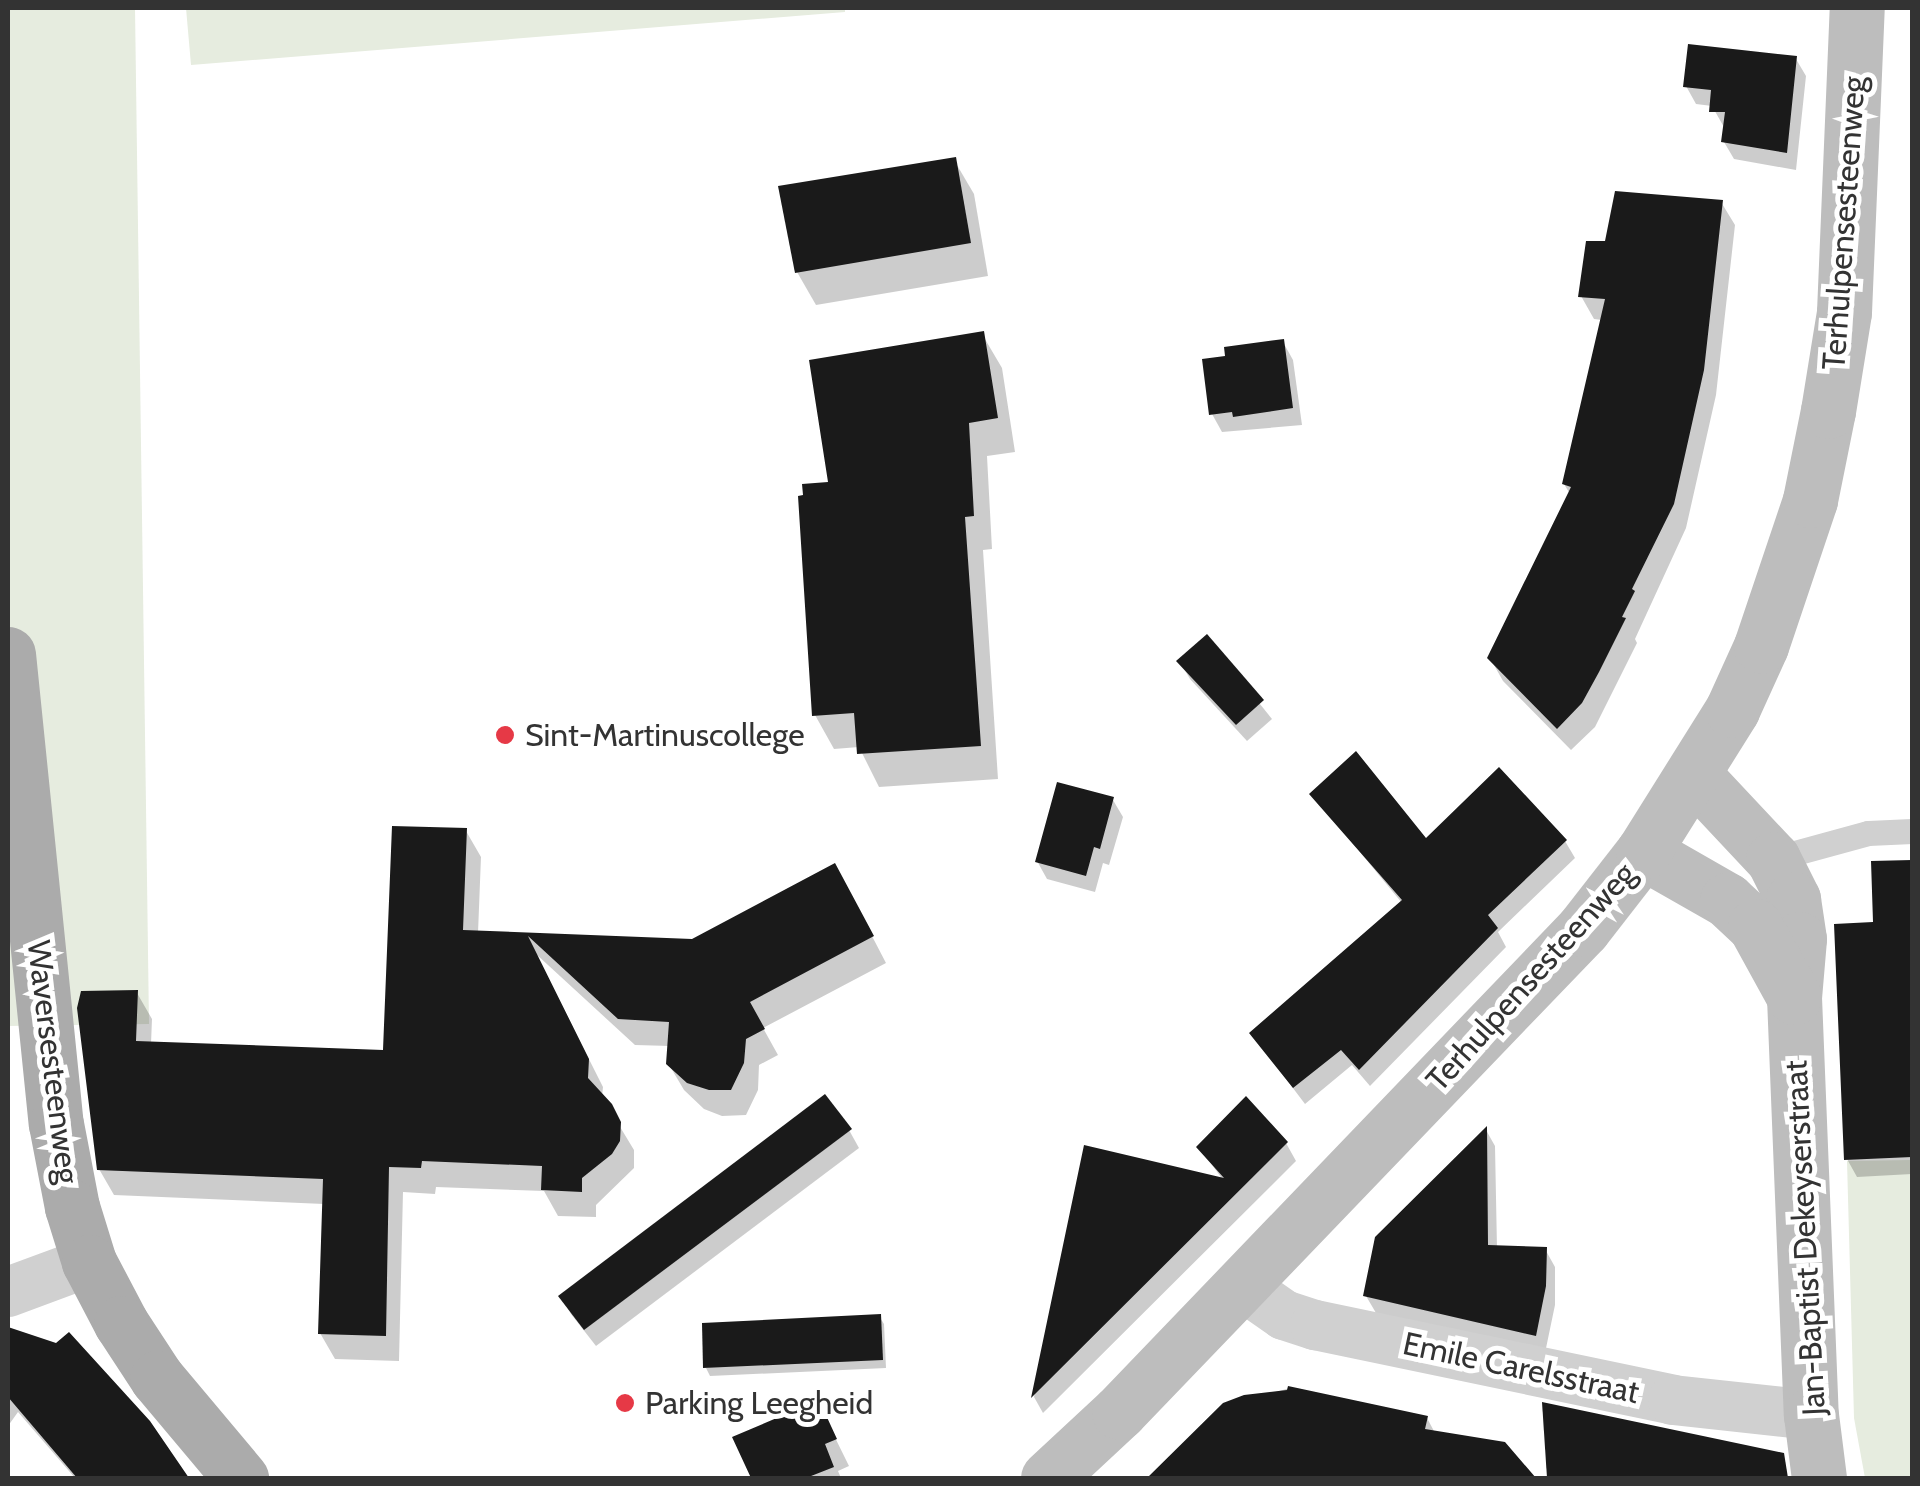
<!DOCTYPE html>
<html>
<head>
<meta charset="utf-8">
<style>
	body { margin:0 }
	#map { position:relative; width:1920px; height:1486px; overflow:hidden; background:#fff; font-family:Cabin,sans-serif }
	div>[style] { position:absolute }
	.green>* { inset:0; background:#e6ecdf }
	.shadow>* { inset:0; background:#0003 }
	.building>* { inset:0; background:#1a1a1a }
	.service>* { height:25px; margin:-12.5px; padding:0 12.5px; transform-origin:12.5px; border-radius:12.5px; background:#d0d0d0 }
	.minor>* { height:50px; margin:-25px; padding:0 25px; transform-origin:25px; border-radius:25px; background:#d0d0d0 }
	.secondary>* { height:55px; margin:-27.5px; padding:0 27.5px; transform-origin:27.5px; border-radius:27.5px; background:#bdbdbd }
	.primary>* { height:55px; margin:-27.5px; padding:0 27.5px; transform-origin:27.5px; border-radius:27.5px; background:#ababab }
	.dots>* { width:28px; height:28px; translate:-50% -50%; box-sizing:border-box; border:5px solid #fff; border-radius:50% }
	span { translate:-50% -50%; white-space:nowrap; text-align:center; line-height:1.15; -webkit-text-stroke:10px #fff; paint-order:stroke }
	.street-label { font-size:32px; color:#333 }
	.poi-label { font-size:32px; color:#333 }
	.left { translate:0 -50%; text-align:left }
	.frame { position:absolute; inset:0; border:10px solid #333; pointer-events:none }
</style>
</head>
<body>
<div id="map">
	<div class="green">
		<div style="clip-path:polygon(8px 8px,135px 8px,149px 1024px,8px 1026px)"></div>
		<div style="clip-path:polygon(186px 8px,845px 8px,845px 12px,191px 65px)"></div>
		<div style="clip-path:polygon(1912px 1160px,1912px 1478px,1865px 1478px,1854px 1418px,1847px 1161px)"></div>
	</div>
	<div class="shadow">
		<div style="clip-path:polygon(1796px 59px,1806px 76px,1796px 170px,1734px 159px,1724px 142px,1725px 129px,1712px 106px,1696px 104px,1686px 86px)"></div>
		<div style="clip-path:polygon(954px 160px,974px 194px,988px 276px,816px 305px,797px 272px)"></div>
		<div style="clip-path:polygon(1721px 202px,1735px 225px,1716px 395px,1686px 528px,1635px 639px,1637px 643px,1595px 727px,1571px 750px,1503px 681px,1490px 658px,1570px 494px,1564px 484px,1602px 320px,1594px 319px,1581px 296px,1607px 243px)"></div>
		<div style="clip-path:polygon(982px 334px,1002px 368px,1015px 452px,987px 456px,992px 549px,983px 550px,998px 779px,879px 787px,859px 747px,834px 749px,815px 715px,831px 484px)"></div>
		<div style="clip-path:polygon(1283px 342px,1293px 360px,1302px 425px,1222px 432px,1212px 414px)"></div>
		<div style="clip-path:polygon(1207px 638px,1272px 719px,1247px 741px,1190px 679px,1180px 662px)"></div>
		<div style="clip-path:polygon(1312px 794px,1426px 841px,1565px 841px,1575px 858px,1498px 932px,1506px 947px,1370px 1086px,1352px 1065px,1305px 1104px,1252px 1034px,1402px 903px)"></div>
		<div style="clip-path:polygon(1113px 800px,1123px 817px,1109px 865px,1103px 863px,1095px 892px,1047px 879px,1037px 861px)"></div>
		<div style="clip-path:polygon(466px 831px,481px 857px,478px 933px,693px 941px,849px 892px,886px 963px,763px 1028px,778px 1055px,759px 1065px,758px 1090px,746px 1115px,722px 1116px,704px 1109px,684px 1090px,668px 1063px,670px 1046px,635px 1045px,536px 954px,603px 1087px,602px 1097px,634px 1150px,634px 1168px,596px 1205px,596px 1217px,558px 1216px,544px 1191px,436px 1187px,435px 1194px,403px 1192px,399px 1361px,335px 1359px,320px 1333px,324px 1204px,114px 1195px,99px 1169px,137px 993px,152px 1019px,151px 1044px,385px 1052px)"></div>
		<div style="clip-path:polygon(1912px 862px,1912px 1174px,1857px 1177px,1847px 1159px,1876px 924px,1874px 864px)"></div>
		<div style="clip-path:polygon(849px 1130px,859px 1148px,596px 1346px,571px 1314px,561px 1296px)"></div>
		<div style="clip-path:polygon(1486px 1130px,1495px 1146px,1497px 1248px,1545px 1249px,1555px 1267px,1555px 1305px,1545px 1353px,1376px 1313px,1366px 1296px)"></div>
		<div style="clip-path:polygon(1286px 1143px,1296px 1161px,1043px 1413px,1034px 1397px,1086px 1148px,1223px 1180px,1199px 1147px)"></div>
		<div style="clip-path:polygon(879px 1316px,884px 1324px,886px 1368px,710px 1376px,706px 1368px)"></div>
		<div style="clip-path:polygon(8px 1329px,56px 1346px,148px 1423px,186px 1478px,75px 1478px,18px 1412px,8px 1426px)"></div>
		<div style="clip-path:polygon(1290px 1388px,1380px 1412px,1427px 1418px,1435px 1433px,1518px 1461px,1528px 1478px,1153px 1478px,1225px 1406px)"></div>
		<div style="clip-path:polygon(818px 1403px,849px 1466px,838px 1471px,841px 1478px,754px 1478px,736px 1438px)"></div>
		<div style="clip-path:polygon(1551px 1406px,1764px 1474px,1765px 1478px,1558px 1478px)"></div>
	</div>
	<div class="building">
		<div style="clip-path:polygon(1688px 44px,1797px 56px,1787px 153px,1721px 142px,1725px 112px,1709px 112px,1711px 90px,1683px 87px)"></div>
		<div style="clip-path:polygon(956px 157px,971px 243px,795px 273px,778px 186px)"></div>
		<div style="clip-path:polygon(1615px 191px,1723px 200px,1704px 370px,1674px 504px,1632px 589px,1635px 591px,1622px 617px,1626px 618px,1599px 672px,1582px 703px,1557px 729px,1487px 658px,1571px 487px,1562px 484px,1605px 299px,1578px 297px,1586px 241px,1605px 241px)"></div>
		<div style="clip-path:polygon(984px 331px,998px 418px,969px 423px,974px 516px,965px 517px,981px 746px,857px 754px,854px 713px,812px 716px,798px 496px,803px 495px,802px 484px,828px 482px,809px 360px)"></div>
		<div style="clip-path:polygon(1284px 339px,1293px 408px,1233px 417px,1232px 412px,1209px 415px,1202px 359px,1225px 356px,1224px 347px)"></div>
		<div style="clip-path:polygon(1207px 634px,1264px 700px,1236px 725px,1176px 661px)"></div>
		<div style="clip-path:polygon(1356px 751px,1426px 838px,1499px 767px,1567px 840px,1488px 915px,1498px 928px,1359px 1070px,1341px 1050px,1293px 1088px,1249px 1033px,1402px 900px,1309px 794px)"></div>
		<div style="clip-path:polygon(1057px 782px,1114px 797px,1100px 849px,1094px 847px,1086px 876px,1035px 862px)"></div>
		<div style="clip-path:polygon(392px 826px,467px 828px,463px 930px,692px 939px,835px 863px,874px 936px,750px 1002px,765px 1029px,746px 1039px,744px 1063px,731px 1090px,709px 1090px,687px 1083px,666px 1064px,669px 1022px,618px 1019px,528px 936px,589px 1059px,588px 1078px,612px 1104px,621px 1122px,620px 1141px,612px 1154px,582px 1178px,582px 1192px,541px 1190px,542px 1166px,422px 1161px,421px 1168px,389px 1167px,386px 1336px,318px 1334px,323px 1179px,97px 1170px,77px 1008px,81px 991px,138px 990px,136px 1041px,383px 1050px)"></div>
		<div style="clip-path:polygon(1912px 860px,1912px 1157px,1844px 1160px,1834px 924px,1873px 922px,1871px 861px)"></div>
		<div style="clip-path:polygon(825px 1094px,852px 1129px,584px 1330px,558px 1296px)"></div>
		<div style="clip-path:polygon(1246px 1096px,1288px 1142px,1031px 1398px,1084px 1145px,1224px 1178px,1196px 1147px)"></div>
		<div style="clip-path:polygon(1487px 1126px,1488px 1245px,1547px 1247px,1546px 1286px,1536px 1336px,1363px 1296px,1375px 1237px)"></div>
		<div style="clip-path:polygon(881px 1314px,883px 1360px,703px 1368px,702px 1323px)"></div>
		<div style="clip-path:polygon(8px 1327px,56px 1343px,69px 1332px,150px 1421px,189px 1478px,77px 1478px,8px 1397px)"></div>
		<div style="clip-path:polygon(1288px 1386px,1428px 1416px,1425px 1429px,1505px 1442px,1536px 1478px,1147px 1478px,1223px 1403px,1244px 1395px,1287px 1390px)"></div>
		<div style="clip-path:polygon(819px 1400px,837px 1439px,825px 1444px,834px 1467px,806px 1478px,751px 1478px,732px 1437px)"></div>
		<div style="clip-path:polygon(1542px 1402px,1784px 1453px,1788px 1478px,1547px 1478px)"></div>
	</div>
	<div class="service">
		<div style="left:1773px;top:859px;width:98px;rotate:-15.3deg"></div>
		<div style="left:1868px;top:833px;width:44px;rotate:-2.6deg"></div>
	</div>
	<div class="minor">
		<div style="left:1241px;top:1285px;width:52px;rotate:34.9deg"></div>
		<div style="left:1284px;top:1315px;width:33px;rotate:18deg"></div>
		<div style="left:1315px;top:1325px;width:366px;rotate:11.8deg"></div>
		<div style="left:1673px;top:1400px;width:139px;rotate:6.2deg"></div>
		<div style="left:8px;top:1292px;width:86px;rotate:-20.3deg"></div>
	</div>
	<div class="secondary">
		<div style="left:1694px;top:775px;width:115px;rotate:46.8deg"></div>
		<div style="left:1773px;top:859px;width:45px;rotate:63.4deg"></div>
		<div style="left:1793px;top:899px;width:40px;rotate:81.5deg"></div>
		<div style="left:1799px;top:939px;width:58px;rotate:94.9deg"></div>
		<div style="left:1794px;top:997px;width:418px;rotate:87.7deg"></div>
		<div style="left:1811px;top:1415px;width:64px;rotate:82.8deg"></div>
		<div style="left:1643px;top:852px;width:97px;rotate:29.7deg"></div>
		<div style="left:1727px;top:900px;width:38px;rotate:43deg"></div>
		<div style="left:1755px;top:926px;width:81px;rotate:61.2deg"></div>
		<div style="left:1048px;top:1478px;width:97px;rotate:-42.9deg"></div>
		<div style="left:1119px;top:1412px;width:670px;rotate:-46.15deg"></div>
		<div style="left:1583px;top:929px;width:98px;rotate:-52.1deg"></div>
		<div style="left:1643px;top:852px;width:168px;rotate:-57.9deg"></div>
		<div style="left:1732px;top:710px;width:70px;rotate:-65.6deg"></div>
		<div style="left:1761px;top:646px;width:154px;rotate:-71.4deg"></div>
		<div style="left:1810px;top:500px;width:91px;rotate:-78.6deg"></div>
		<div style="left:1828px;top:411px;width:100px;rotate:-80.8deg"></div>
		<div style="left:1844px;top:312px;width:304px;rotate:-87.6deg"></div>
	</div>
	<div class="primary">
		<div style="left:8px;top:654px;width:472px;rotate:84.2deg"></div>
		<div style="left:56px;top:1124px;width:85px;rotate:79.1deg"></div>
		<div style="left:72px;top:1207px;width:58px;rotate:72.8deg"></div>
		<div style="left:89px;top:1262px;width:69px;rotate:62.3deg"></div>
		<div style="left:121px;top:1323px;width:66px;rotate:56.8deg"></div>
		<div style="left:157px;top:1378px;width:131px;rotate:50deg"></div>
	</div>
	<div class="dots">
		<div style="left:505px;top:735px;background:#e63946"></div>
		<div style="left:625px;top:1403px;background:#e63946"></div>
	</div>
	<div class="street-label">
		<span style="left:1844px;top:223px;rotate:-86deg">Terhulpensesteenweg</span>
		<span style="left:1531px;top:977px;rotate:-48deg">Terhulpensesteenweg</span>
		<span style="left:53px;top:1062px;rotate:83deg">Waversesteenweg</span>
		<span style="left:1805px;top:1238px;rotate:-93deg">Jan-Baptist Dekeyserstraat</span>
		<span style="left:1521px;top:1368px;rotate:12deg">Emile Carelsstraat</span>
	</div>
	<div class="poi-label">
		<span class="left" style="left:525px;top:735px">Sint-Martinuscollege</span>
		<span class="left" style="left:645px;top:1403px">Parking Leegheid</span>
	</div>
	<div class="frame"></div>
</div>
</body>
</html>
